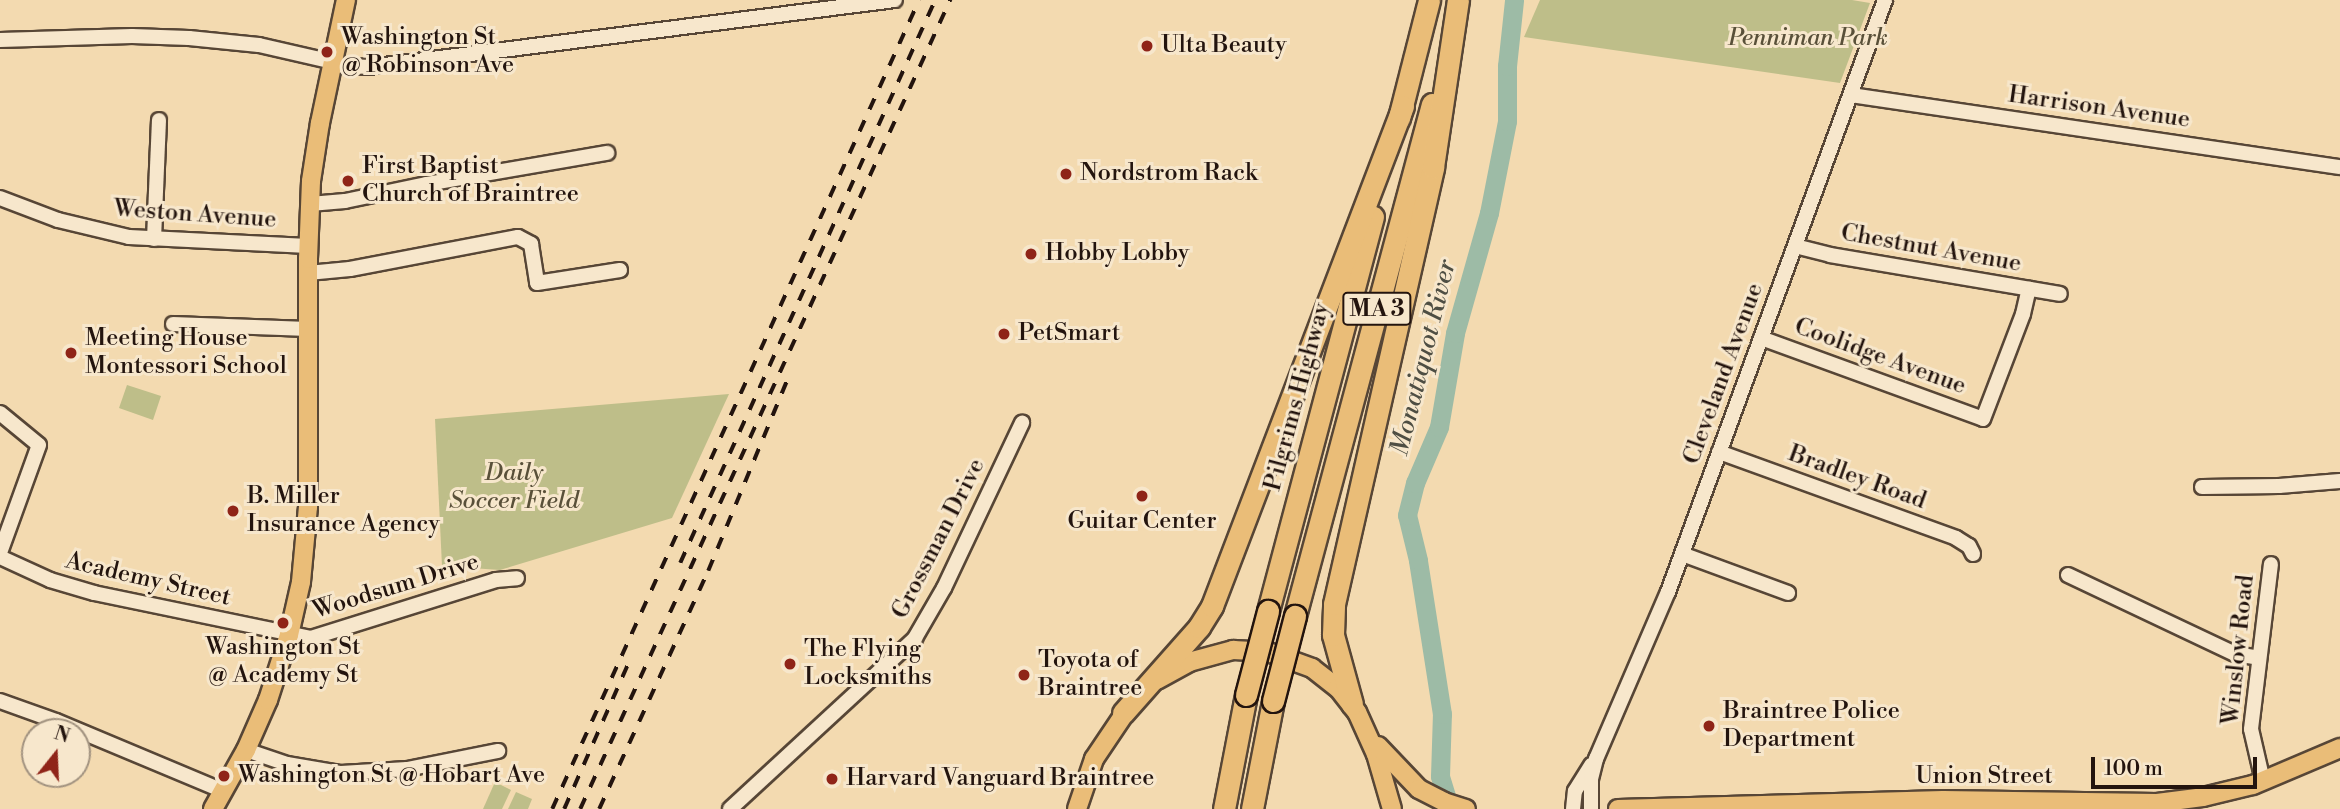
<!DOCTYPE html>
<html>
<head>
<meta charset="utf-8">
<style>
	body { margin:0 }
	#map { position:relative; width:2340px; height:809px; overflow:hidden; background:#f3dab0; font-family:"Libre Bodoni",serif }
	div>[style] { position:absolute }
	.green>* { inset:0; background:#bebe89 }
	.river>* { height:19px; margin:-9.5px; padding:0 9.5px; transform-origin:9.5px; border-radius:9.5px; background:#9dbba6 }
	.roads { filter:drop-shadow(2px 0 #574636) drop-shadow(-2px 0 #574636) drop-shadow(0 2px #574636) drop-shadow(0 -2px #574636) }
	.minor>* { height:14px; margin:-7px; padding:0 7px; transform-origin:7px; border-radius:7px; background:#f7e7cc }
	.major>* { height:18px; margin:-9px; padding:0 9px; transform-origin:9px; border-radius:9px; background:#eabd78 }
	.highway>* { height:21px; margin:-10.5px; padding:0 10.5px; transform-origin:10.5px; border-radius:10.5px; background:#eabd78 }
	.rail>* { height:3.5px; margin-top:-1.75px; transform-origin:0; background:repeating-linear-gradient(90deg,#23140e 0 12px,transparent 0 24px) }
	.bridges { filter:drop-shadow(2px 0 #23140e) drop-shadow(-2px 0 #23140e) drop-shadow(0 2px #23140e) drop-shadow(0 -2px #23140e) }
	.highway-bridge>* { height:21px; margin:-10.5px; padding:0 10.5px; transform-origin:10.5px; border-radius:10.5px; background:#eabd78 }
	.dots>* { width:19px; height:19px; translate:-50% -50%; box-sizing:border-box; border:4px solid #f7e7cc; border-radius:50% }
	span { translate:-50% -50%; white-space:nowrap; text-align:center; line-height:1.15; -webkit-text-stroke:6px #f7e7cc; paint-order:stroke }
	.shield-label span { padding:2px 5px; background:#f7e7cc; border:2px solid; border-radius:5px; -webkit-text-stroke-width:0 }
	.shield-label { font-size:23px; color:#23140e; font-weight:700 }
	.poi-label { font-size:24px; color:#23140e }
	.left { translate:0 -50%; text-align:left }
	.park-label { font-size:24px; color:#595039; font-style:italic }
	.street-label { font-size:24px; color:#23140e }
	.water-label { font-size:26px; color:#4e4e43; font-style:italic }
	.north { position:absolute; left:21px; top:718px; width:70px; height:70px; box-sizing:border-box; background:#f7e7cc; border:2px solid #a29380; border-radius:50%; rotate:18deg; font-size:19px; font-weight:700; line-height:28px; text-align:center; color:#23140e }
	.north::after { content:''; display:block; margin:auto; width:24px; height:32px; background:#8f2418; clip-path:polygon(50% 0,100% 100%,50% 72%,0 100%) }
	.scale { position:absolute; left:2091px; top:757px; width:166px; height:32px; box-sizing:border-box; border:4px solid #23140e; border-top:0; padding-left:9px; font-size:21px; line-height:24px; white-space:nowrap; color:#23140e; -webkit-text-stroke:5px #f7e7cc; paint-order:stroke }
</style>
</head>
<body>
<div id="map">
	<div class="green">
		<div style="clip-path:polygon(1540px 0,1852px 0,1870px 3px,1840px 83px,1524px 37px)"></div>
		<div style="clip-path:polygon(127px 385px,161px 396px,153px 420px,119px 408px)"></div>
		<div style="clip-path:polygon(729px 394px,672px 518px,500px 570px,442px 566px,435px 419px)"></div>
		<div style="clip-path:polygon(495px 782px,511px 790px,502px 809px,483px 809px)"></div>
		<div style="clip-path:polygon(516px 792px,532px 799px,528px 809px,508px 809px)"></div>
	</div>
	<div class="river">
		<div style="left:1450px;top:809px;width:34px;rotate:-107deg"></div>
		<div style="left:1440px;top:776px;width:62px;rotate:-88.2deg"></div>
		<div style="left:1442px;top:714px;width:156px;rotate:-98.9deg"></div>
		<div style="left:1418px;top:560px;width:46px;rotate:-103.7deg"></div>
		<div style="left:1407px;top:515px;width:33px;rotate:-76deg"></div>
		<div style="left:1415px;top:483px;width:61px;rotate:-66.8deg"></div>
		<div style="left:1439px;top:427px;width:95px;rotate:-80.3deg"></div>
		<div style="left:1455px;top:333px;width:125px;rotate:-74.2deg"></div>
		<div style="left:1489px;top:213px;width:94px;rotate:-78.9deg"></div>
		<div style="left:1507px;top:121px;width:55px;rotate:-90deg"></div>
		<div style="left:1507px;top:66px;width:66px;rotate:-83.9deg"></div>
	</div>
	<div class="roads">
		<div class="minor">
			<div style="left:0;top:40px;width:132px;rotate:-1.7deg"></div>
			<div style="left:132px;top:36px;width:57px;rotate:2deg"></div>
			<div style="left:189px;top:38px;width:70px;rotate:5.7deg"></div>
			<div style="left:259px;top:45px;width:76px;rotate:12.9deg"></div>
			<div style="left:332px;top:65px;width:37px;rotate:3deg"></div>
			<div style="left:369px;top:67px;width:530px;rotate:-7.26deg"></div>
			<div style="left:1851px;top:95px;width:494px;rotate:8.4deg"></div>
			<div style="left:0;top:198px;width:62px;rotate:20.8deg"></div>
			<div style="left:58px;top:220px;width:73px;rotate:13.5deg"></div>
			<div style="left:129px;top:237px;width:179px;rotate:2.9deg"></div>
			<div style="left:310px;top:204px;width:35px;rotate:-5deg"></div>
			<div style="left:345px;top:201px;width:84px;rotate:-11.7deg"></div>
			<div style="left:427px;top:184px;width:183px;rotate:-9.8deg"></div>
			<div style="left:154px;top:239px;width:119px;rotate:-87.6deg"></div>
			<div style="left:1795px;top:246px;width:36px;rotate:14deg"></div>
			<div style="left:1830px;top:255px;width:233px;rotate:9.6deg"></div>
			<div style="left:308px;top:273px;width:42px;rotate:-5.4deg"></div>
			<div style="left:350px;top:269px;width:171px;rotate:-10.8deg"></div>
			<div style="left:518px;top:237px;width:15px;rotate:28deg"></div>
			<div style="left:531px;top:244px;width:39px;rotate:81deg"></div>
			<div style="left:537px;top:283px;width:84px;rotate:-8.9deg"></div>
			<div style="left:173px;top:324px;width:135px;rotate:2.1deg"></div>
			<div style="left:1761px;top:338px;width:236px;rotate:20deg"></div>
			<div style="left:1983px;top:419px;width:112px;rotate:-69.1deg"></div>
			<div style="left:2023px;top:314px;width:26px;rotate:-77deg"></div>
			<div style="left:0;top:413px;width:50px;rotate:39.4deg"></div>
			<div style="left:39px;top:445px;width:115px;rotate:109.9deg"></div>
			<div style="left:1719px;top:452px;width:252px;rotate:19.9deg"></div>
			<div style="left:1956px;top:538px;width:15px;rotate:32deg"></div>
			<div style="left:1969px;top:546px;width:9px;rotate:63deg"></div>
			<div style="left:2202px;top:487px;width:77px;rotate:-0.7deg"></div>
			<div style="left:2279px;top:486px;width:61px;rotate:-4.7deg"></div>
			<div style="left:1682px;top:554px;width:113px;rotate:20.2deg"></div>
			<div style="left:0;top:557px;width:55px;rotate:24.7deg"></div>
			<div style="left:50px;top:580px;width:46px;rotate:16.5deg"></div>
			<div style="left:94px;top:593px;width:222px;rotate:11.7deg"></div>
			<div style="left:311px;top:638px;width:194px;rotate:-17.4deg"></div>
			<div style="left:496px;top:580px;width:21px;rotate:-5deg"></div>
			<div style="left:2068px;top:575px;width:185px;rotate:25.3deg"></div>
			<div style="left:2235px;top:654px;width:24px;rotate:9deg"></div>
			<div style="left:0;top:701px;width:59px;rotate:19.7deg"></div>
			<div style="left:56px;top:721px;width:181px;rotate:22.7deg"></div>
			<div style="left:246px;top:750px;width:43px;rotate:18.9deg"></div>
			<div style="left:287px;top:764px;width:55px;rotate:9.5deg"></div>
			<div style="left:341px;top:773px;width:66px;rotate:-3.5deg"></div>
			<div style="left:407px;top:769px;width:93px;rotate:-11.2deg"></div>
			<div style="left:2263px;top:781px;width:53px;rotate:-103deg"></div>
			<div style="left:2251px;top:729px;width:166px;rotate:-83.1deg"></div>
			<div style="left:730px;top:809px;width:252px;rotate:-42.7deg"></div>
			<div style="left:915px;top:638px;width:58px;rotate:-59.9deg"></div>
			<div style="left:944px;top:588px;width:183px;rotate:-64.7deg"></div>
			<div style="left:1573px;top:809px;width:18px;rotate:-84deg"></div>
			<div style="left:1575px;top:791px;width:31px;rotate:-58deg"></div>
			<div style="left:1591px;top:809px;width:30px;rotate:-90deg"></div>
			<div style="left:1591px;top:779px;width:21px;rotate:-76deg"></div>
			<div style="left:1596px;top:759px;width:182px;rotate:-66.7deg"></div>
			<div style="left:1668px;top:592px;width:631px;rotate:-69.87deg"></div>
		</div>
		<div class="major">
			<div style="left:1157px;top:680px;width:37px;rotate:-29deg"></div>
			<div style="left:1189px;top:662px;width:46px;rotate:-15.3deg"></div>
			<div style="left:1233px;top:650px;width:35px;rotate:3deg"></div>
			<div style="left:1268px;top:652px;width:47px;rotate:20deg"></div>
			<div style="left:1312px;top:668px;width:33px;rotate:38deg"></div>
			<div style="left:1338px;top:688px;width:31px;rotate:52deg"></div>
			<div style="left:1357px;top:712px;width:46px;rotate:65.7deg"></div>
			<div style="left:1376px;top:754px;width:57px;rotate:73.8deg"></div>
			<div style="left:1378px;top:746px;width:59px;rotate:46.4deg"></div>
			<div style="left:1419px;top:789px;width:28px;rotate:27deg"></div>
			<div style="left:1444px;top:802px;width:23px;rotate:18deg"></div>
			<div style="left:213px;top:809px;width:68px;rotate:-60.8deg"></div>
			<div style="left:246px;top:750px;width:55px;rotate:-66.3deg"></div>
			<div style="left:268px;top:700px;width:68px;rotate:-72.1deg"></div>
			<div style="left:289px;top:635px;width:54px;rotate:-77.2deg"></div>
			<div style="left:301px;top:582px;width:75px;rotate:-84.7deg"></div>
			<div style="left:308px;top:507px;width:248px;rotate:-90deg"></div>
			<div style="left:308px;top:259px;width:78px;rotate:-87.8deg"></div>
			<div style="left:311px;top:181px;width:59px;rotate:-81.2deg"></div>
			<div style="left:320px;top:123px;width:126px;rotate:-78.1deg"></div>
			<div style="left:1077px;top:809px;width:53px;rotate:-71.2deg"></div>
			<div style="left:1094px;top:759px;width:66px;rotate:-56.1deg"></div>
			<div style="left:1618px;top:809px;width:325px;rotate:-1.6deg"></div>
			<div style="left:1943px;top:800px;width:214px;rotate:0.8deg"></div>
			<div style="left:2157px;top:803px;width:46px;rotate:-7.4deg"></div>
			<div style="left:2203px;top:797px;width:51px;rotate:-13.5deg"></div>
			<div style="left:2253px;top:785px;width:95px;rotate:-23deg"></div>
		</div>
		<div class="highway">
			<div style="left:1399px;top:118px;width:122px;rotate:-75.7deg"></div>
			<div style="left:1268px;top:611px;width:408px;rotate:-75.1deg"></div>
			<div style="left:1295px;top:616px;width:530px;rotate:-75.02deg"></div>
			<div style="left:1352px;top:704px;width:72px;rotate:-105.4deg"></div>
			<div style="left:1333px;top:635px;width:31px;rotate:-88deg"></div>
			<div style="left:1334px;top:604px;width:448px;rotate:-77.2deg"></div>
			<div style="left:1433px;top:167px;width:169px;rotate:-81.5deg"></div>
			<div style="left:1123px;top:713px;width:115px;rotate:-48.5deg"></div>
			<div style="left:1199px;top:627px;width:25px;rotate:-58deg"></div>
			<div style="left:1212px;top:606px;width:535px;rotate:-69.09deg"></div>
			<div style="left:1224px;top:809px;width:116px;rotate:-79.1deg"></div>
			<div style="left:1252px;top:809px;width:110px;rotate:-79deg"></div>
		</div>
	</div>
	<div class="rail">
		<div style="left:680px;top:563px;width:618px;rotate:-65.63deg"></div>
		<div style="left:552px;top:809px;width:888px;rotate:-65.6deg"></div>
		<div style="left:564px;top:809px;width:158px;rotate:-66.2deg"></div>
		<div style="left:580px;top:809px;width:890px;rotate:-65.42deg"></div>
		<div style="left:599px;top:809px;width:262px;rotate:-65.4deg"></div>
		<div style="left:708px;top:571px;width:214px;rotate:-67.5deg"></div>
	</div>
	<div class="bridges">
		<div class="highway-bridge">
			<div style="left:1246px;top:695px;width:87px;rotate:-75.3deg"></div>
			<div style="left:1273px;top:701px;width:88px;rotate:-75.5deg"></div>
		</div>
	</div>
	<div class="dots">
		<div style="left:1147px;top:46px;background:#8f2418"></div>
		<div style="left:327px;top:52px;background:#8f2418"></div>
		<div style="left:1066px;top:174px;background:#8f2418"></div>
		<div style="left:348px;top:181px;background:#8f2418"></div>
		<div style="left:1031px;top:254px;background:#8f2418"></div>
		<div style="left:1004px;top:334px;background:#8f2418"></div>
		<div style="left:71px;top:353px;background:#8f2418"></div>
		<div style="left:1142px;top:496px;background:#8f2418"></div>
		<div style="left:233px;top:511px;background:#8f2418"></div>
		<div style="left:283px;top:623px;background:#8f2418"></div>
		<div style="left:790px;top:664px;background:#8f2418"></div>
		<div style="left:1024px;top:675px;background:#8f2418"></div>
		<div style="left:1709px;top:726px;background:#8f2418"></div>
		<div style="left:224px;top:776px;background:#8f2418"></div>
		<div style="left:832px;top:779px;background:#8f2418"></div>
	</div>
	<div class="shield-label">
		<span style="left:1377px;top:309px">MA 3</span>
	</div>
	<div class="poi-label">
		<span class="left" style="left:341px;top:52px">Washington St<br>@ Robinson Ave</span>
		<span class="left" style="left:1161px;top:46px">Ulta Beauty</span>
		<span class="left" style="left:362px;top:181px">First Baptist<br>Church of Braintree</span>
		<span class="left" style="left:1080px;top:174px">Nordstrom Rack</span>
		<span class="left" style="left:1045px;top:254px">Hobby Lobby</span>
		<span class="left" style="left:1018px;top:334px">PetSmart</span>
		<span class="left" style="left:85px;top:353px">Meeting House<br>Montessori School</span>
		<span class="left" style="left:247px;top:511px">B. Miller<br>Insurance Agency</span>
		<span style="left:1142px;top:522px">Guitar Center</span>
		<span style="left:283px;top:662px">Washington St<br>@ Academy St</span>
		<span class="left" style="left:804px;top:664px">The Flying<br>Locksmiths</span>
		<span class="left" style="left:1038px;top:675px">Toyota of<br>Braintree</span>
		<span class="left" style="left:1723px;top:726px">Braintree Police<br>Department</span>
		<span class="left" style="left:238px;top:776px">Washington St @ Hobart Ave</span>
		<span class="left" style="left:846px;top:779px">Harvard Vanguard Braintree</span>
	</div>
	<div class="park-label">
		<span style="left:1808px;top:39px">Penniman Park</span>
		<span style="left:514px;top:488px">Daily<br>Soccer Field</span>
	</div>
	<div class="street-label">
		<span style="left:2099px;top:108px;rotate:8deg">Harrison Avenue</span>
		<span style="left:195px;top:215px;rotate:4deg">Weston Avenue</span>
		<span style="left:1931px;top:249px;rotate:10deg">Chestnut Avenue</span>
		<span style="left:1880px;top:357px;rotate:20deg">Coolidge Avenue</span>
		<span style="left:1724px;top:374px;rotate:-70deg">Cleveland Avenue</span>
		<span style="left:1298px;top:397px;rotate:-75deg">Pilgrims Highway</span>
		<span style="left:1857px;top:478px;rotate:20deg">Bradley Road</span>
		<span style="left:939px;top:539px;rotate:-63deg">Grossman Drive</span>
		<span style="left:148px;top:580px;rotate:13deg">Academy Street</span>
		<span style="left:396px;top:587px;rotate:-17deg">Woodsum Drive</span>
		<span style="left:2239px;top:650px;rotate:-84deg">Winslow Road</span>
		<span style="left:1984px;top:777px">Union Street</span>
	</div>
	<div class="water-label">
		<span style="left:1424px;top:358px;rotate:-76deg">Monatiquot River</span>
	</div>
	<div class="north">N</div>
	<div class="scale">100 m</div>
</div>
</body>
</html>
